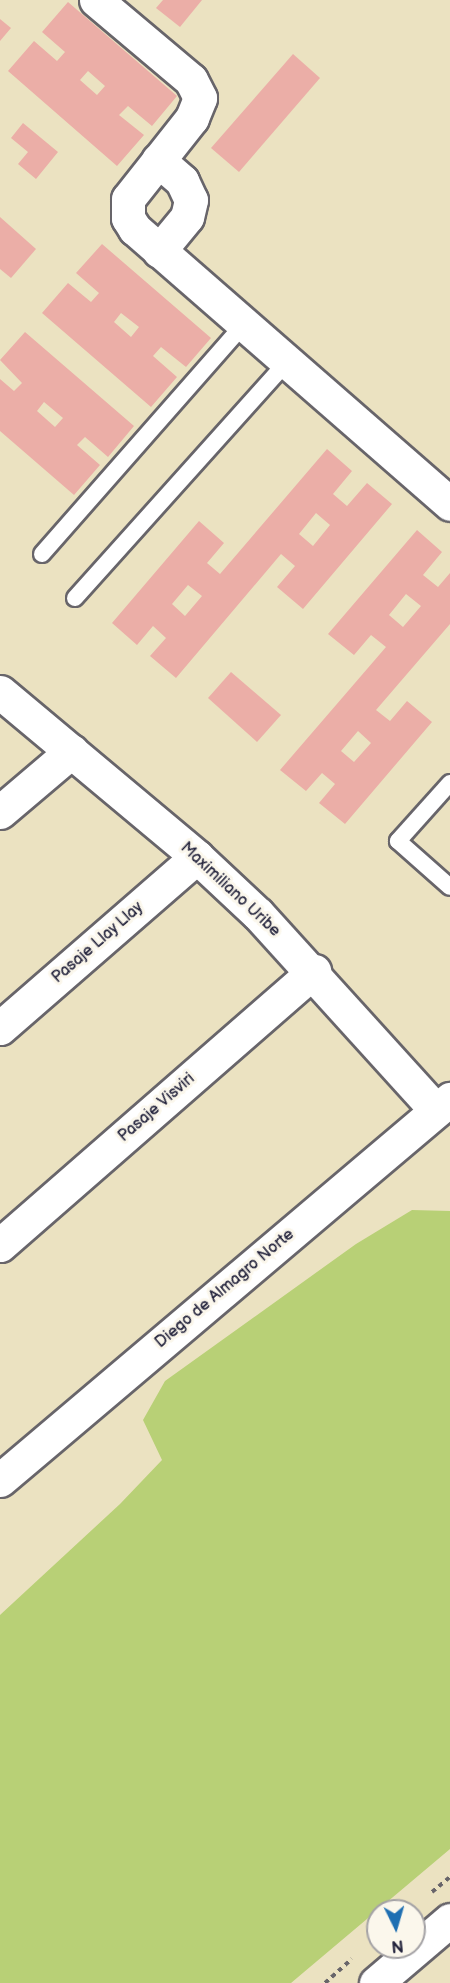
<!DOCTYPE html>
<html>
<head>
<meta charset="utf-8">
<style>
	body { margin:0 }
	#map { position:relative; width:450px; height:1983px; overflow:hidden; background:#ebe2c1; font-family:"Balsamiq Sans",sans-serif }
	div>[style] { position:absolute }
	.green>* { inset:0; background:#b8d076 }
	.building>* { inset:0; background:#ebaea7 }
	.path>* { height:4px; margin-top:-2px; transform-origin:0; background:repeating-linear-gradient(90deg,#68656a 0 4.5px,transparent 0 9px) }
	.roads { filter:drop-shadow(2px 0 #68656a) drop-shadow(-2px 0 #68656a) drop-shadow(0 2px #68656a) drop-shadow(0 -2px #68656a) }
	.service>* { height:16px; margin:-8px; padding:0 8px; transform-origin:8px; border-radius:8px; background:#fff }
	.minor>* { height:33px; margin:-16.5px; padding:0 16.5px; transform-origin:16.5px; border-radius:16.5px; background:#fff }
	.tertiary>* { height:33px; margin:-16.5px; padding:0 16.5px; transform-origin:16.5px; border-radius:16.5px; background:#fff }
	span { translate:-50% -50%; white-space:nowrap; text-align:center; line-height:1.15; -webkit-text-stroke:6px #fbf7ec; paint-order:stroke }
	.street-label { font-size:16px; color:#22223b }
	.north { position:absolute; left:366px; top:1899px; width:60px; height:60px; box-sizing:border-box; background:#fbf7ec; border:2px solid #a4a2a5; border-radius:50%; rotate:175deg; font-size:16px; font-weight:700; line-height:24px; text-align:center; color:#22223b }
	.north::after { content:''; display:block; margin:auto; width:21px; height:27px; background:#1f6fb2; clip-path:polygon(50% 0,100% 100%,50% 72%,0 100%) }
</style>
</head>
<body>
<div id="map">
	<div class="green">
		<div style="clip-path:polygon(412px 1210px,450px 1211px,450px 1849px,291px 1983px,0 1983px,0 1615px,120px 1504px,162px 1460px,143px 1420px,165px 1381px,356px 1244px)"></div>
	</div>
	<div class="building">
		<div style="clip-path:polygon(163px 0,202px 0,180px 27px,156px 8px)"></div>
		<div style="clip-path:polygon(evenodd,68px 2px,177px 96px,152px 126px,128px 106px,119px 115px,144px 135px,117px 166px,8px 71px,34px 41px,57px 61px,65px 52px,42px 32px,68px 2px,88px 71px,105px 86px,97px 95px,80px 80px,88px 71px)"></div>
		<div style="clip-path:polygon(0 19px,11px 28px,0 41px)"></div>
		<div style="clip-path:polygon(293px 54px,320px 78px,239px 172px,211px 148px)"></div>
		<div style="clip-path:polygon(23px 123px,58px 152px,36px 179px,18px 164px,28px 152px,11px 138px)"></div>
		<div style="clip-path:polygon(0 217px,36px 249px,11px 278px,0 269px)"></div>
		<div style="clip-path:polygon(evenodd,102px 244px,211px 338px,186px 367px,161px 347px,153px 356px,177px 377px,151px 407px,42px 313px,68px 283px,91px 302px,99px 293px,76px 273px,102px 244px,121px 313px,139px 327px,131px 337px,114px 322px,121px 313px)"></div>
		<div style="clip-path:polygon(evenodd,25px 332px,134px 426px,108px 457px,85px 437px,77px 445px,100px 465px,74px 495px,0 431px,0 379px,14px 391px,22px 383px,0 360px,25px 332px,44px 402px,63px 418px,55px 427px,37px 411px,44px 402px)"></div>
		<div style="clip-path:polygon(evenodd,327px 449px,352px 471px,333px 494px,347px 506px,367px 483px,392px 504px,303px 609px,277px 587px,295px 566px,281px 554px,176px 678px,150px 656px,166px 638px,153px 626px,137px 645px,112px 623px,199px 521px,224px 543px,207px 563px,220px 574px,327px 449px,316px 513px,330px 525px,313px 546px,299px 534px,316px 513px,327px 449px,188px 585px,202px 596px,185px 616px,172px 604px,188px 585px)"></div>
		<div style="clip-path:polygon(evenodd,417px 530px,442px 552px,423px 575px,438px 587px,450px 573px,450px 624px,376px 710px,390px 721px,407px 701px,432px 722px,345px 824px,319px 803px,335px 784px,322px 773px,306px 791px,280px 770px,386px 647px,371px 635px,354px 655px,328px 634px,417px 530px,406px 594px,421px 606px,403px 627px,389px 615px,406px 594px,417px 530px,358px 731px,371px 743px,354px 762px,341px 751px,358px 731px)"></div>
		<div style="clip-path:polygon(231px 672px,281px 715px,257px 742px,208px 698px)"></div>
	</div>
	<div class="path">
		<div style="left:432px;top:1892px;width:23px;rotate:-40deg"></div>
		<div style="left:325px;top:1983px;width:36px;rotate:-42deg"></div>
	</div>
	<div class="roads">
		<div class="service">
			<div style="left:42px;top:554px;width:306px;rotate:-48.7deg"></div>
			<div style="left:75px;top:598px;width:317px;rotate:-48.1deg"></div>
			<div style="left:450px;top:783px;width:78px;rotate:131.9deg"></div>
			<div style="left:398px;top:841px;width:69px;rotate:41.5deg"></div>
		</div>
		<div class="minor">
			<div style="left:96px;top:0;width:124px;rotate:40.1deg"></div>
			<div style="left:191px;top:80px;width:20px;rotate:63deg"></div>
			<div style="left:200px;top:98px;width:22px;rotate:112deg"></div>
			<div style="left:192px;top:118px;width:103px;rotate:128.3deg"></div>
			<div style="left:128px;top:199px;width:19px;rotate:90deg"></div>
			<div style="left:128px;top:218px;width:13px;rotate:58deg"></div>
			<div style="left:135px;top:229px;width:418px;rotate:41.1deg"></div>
			<div style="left:158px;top:160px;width:32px;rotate:41deg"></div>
			<div style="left:182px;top:181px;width:21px;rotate:65deg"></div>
			<div style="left:191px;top:200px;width:17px;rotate:103deg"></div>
			<div style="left:187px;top:217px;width:44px;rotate:129.5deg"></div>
			<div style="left:0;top:692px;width:257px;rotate:39.9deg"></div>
			<div style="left:197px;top:857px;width:83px;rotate:43.1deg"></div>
			<div style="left:258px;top:914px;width:265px;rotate:47.8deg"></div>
			<div style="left:0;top:812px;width:94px;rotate:-40.3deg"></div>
			<div style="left:0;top:1028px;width:261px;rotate:-41deg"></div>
			<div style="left:0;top:1245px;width:417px;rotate:-41.1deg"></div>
			<div style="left:0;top:1480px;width:590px;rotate:-40.25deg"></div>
		</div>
		<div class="tertiary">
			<div style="left:376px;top:1983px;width:97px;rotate:-40.4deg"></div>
		</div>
	</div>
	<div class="street-label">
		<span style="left:230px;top:890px;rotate:43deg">Maximiliano Uribe</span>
		<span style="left:98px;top:943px;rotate:-41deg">Pasaje Llay Llay</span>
		<span style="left:157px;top:1108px;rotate:-41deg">Pasaje Visviri</span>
		<span style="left:225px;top:1289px;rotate:-40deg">Diego de Almagro Norte</span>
	</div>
	<div class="north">N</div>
</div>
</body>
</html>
